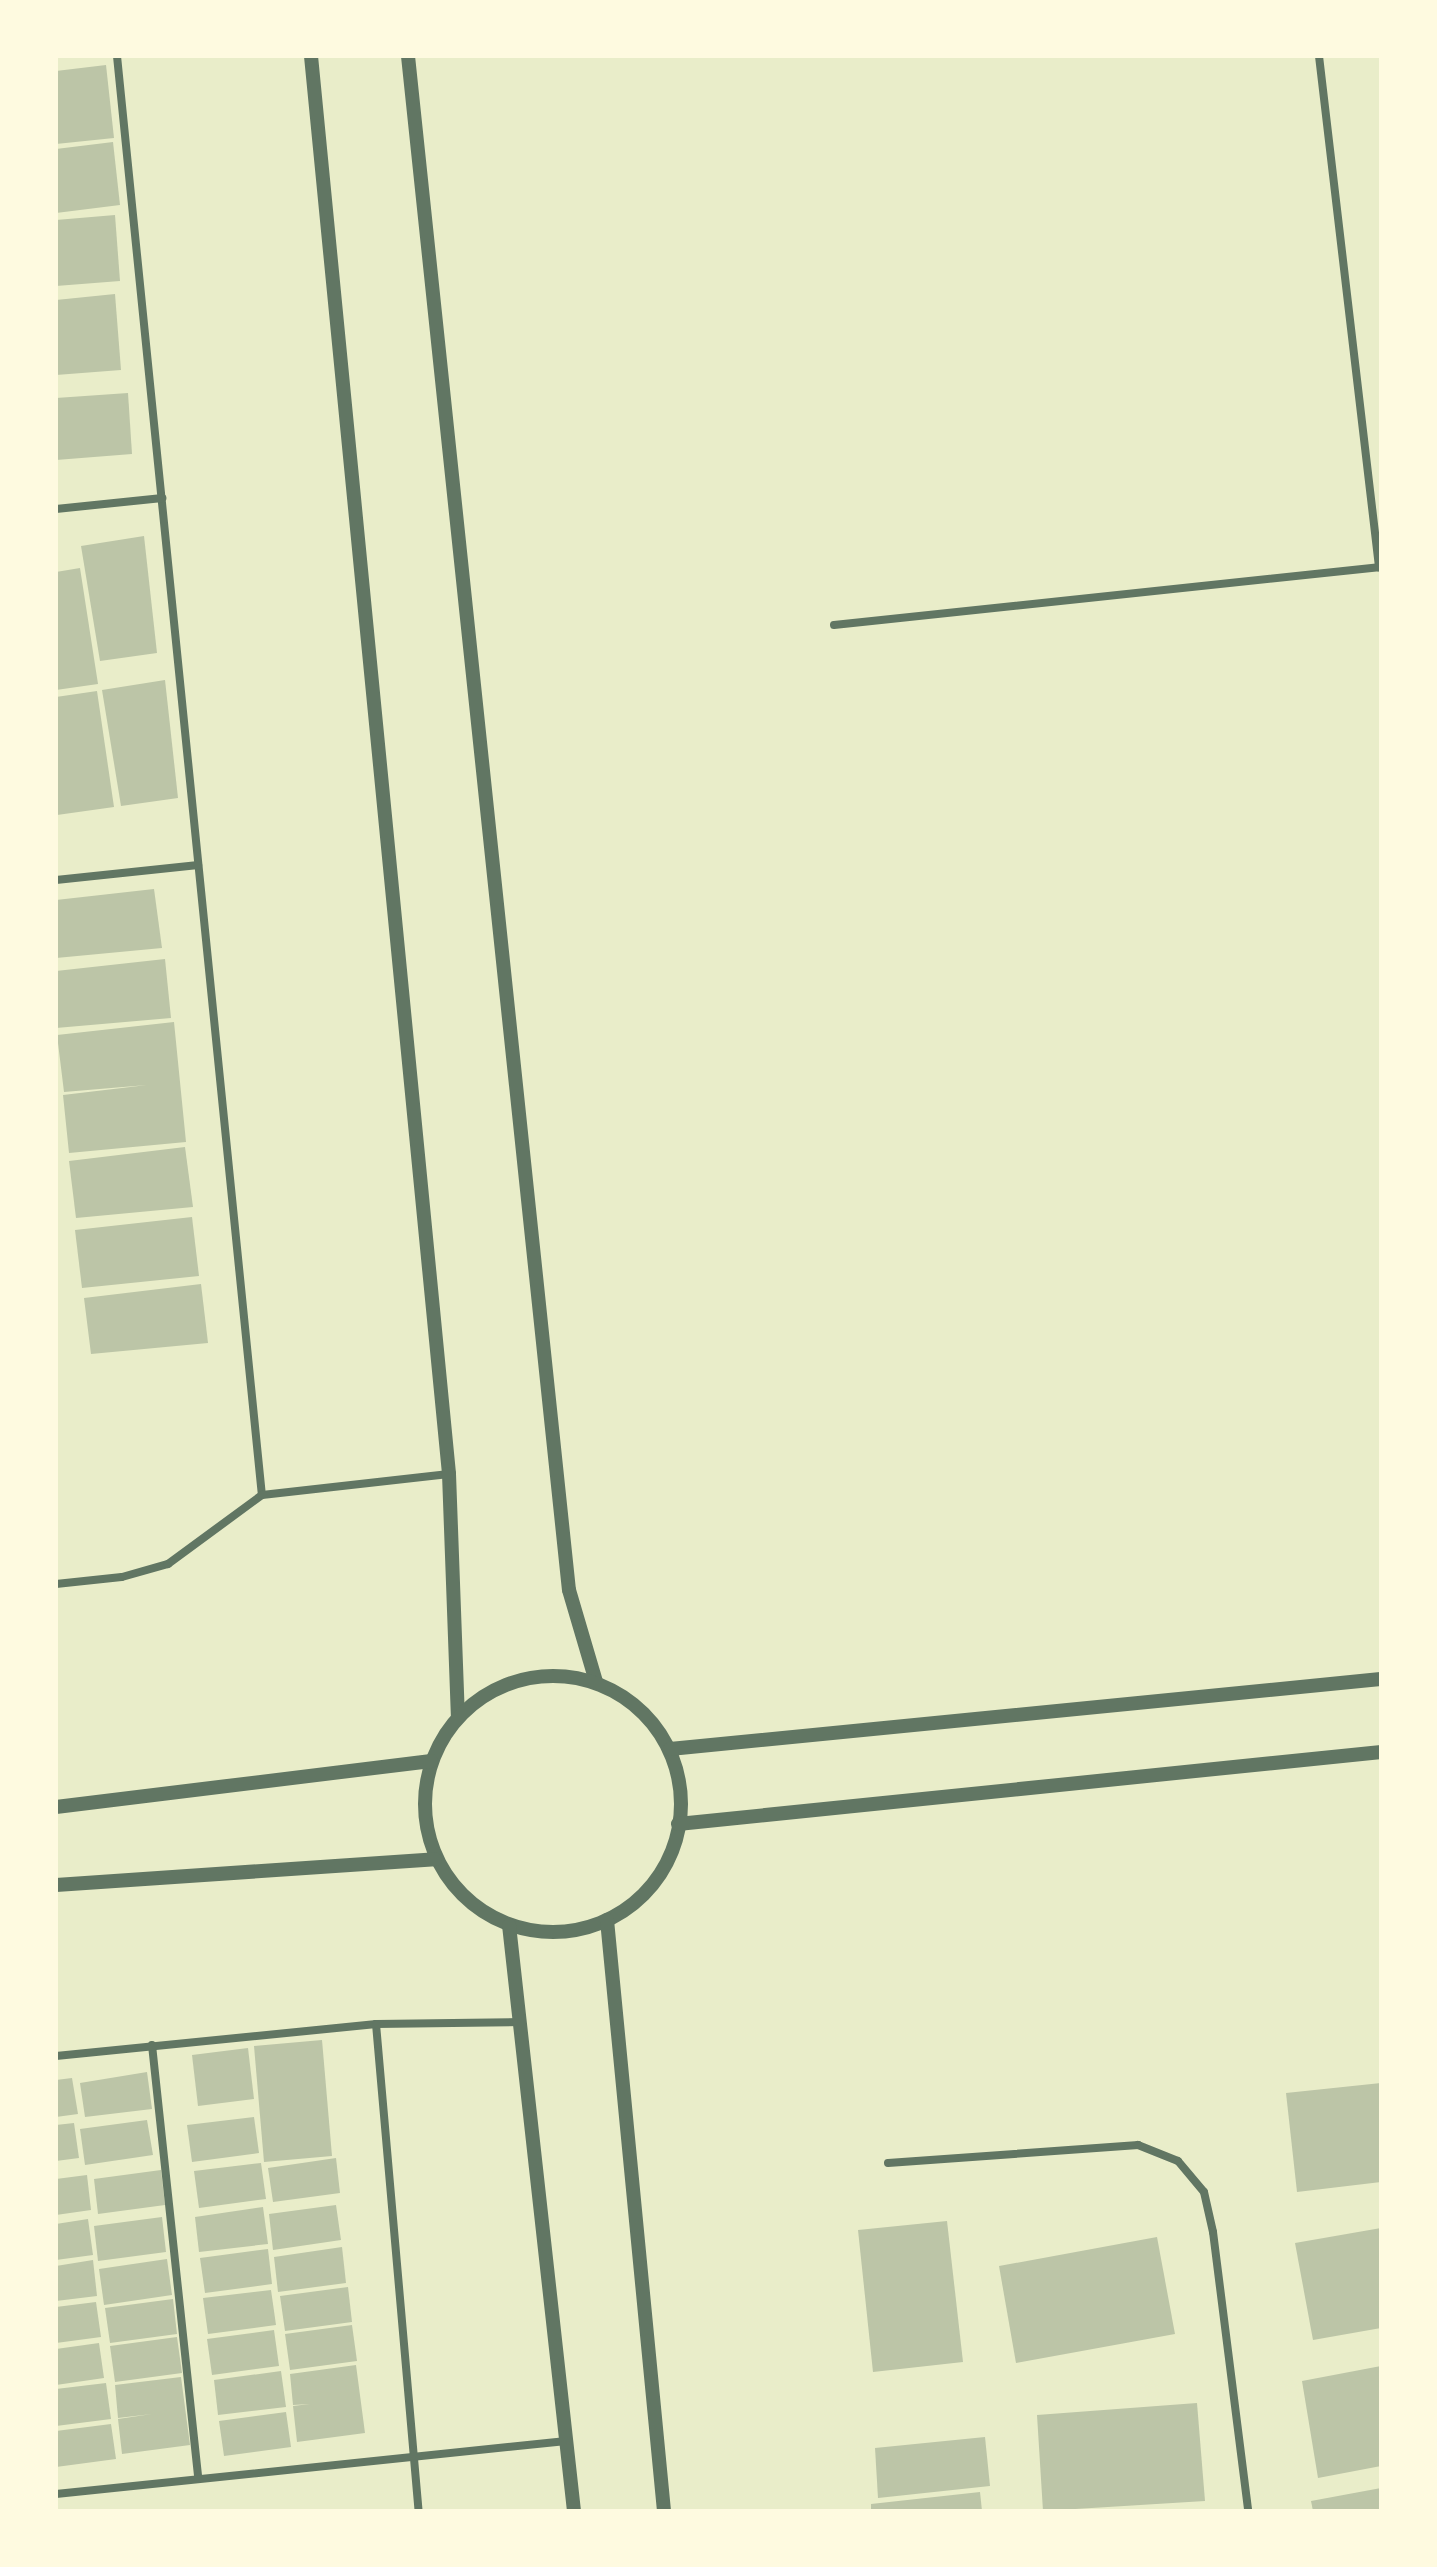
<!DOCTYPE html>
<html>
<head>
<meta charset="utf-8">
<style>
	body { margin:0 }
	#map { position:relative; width:1437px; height:2567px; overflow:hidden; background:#e9edc9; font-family:"Libre Baskerville",serif }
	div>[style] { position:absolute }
	.building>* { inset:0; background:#bcc5a7 }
	.minor>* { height:8px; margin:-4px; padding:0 4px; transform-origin:4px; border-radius:4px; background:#617663 }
	.tertiary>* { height:14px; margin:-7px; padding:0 7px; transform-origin:7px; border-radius:7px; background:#617663 }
	.tertiary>.ring { margin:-7px; padding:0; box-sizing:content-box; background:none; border:14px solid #617663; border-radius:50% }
	span { translate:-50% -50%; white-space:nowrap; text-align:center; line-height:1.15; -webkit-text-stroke:8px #fefae0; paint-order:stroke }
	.frame { position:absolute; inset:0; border:58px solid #fefae0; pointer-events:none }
</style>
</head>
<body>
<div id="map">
	<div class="building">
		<div style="clip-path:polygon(106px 65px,114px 138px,56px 144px,56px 71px)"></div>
		<div style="clip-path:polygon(113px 142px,120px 205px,56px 213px,56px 149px)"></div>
		<div style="clip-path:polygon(115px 215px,120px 281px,56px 286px,56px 220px)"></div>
		<div style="clip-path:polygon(115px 294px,121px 370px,56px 375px,56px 300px)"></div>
		<div style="clip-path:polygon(128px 393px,132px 454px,56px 460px,56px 398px)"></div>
		<div style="clip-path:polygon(144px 536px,157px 653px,100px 661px,81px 546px)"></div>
		<div style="clip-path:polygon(80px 568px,98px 684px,56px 690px,56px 572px)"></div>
		<div style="clip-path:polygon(165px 680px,178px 798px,121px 806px,102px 690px)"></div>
		<div style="clip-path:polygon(97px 691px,114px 807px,57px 815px,56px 697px)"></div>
		<div style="clip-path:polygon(154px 889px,162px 948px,56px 958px,56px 900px)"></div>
		<div style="clip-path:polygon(165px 959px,171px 1018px,56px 1028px,56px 971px)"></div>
		<div style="clip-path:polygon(174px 1022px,186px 1142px,69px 1153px,63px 1095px,147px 1085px,64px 1092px,57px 1035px)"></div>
		<div style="clip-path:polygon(185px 1147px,193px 1207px,76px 1218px,69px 1161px)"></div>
		<div style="clip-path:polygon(192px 1217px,199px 1276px,82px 1288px,75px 1230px)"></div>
		<div style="clip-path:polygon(201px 1284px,208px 1343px,91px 1354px,84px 1298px)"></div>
		<div style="clip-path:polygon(322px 2040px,332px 2156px,264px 2162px,254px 2046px)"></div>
		<div style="clip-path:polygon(248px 2048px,254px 2099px,198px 2106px,192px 2055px)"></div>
		<div style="clip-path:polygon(147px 2072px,152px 2109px,85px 2117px,80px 2083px)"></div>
		<div style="clip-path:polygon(72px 2078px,78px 2114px,56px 2117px,56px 2080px)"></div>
		<div style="clip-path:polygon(1381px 2083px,1381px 2182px,1297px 2192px,1286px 2093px)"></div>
		<div style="clip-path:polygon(254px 2117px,259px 2153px,192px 2162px,187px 2125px)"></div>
		<div style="clip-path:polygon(147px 2120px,153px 2155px,85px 2165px,80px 2129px)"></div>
		<div style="clip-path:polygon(74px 2123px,79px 2158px,56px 2161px,56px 2125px)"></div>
		<div style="clip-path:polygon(336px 2158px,340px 2193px,273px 2202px,268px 2168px)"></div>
		<div style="clip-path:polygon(261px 2163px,266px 2199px,199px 2208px,194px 2171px)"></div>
		<div style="clip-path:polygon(161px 2170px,165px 2205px,98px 2214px,94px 2179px)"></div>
		<div style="clip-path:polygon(87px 2175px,91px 2210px,56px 2215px,56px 2179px)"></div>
		<div style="clip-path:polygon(336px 2205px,341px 2240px,273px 2250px,269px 2214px)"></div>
		<div style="clip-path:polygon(263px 2207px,268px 2244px,199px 2252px,195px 2217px)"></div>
		<div style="clip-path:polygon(162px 2217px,166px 2252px,98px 2261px,94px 2226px)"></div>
		<div style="clip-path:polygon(88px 2219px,93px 2255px,56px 2260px,56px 2224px)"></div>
		<div style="clip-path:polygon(947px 2221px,963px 2362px,873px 2372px,858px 2230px)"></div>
		<div style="clip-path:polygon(1381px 2228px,1381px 2328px,1313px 2340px,1295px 2243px)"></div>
		<div style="clip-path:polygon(1157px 2237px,1175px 2334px,1016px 2363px,999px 2266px)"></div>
		<div style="clip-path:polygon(342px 2247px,346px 2283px,278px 2292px,274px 2257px)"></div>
		<div style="clip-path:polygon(268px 2249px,272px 2284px,205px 2293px,200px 2258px)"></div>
		<div style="clip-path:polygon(167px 2259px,172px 2295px,104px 2305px,99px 2269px)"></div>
		<div style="clip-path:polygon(93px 2260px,97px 2296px,56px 2301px,56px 2266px)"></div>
		<div style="clip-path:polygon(348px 2287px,352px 2322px,285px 2331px,280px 2296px)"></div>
		<div style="clip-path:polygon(271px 2290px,276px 2325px,208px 2334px,203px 2298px)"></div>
		<div style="clip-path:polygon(173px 2299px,177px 2334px,110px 2343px,105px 2308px)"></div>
		<div style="clip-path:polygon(96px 2302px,101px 2337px,56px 2343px,56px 2307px)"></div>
		<div style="clip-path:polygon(352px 2325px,357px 2361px,290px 2370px,285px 2334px)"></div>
		<div style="clip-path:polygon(274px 2330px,279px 2366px,212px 2375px,207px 2339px)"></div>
		<div style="clip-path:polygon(177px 2337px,182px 2373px,115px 2382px,110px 2346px)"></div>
		<div style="clip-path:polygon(99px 2343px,104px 2378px,56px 2385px,56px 2349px)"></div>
		<div style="clip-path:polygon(356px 2365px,365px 2433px,297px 2442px,293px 2406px,310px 2404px,293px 2405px,290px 2374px)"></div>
		<div style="clip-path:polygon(1381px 2366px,1381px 2466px,1318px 2478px,1302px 2381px)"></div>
		<div style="clip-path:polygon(281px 2371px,286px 2407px,218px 2415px,214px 2380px)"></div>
		<div style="clip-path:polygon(181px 2377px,190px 2445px,122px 2454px,118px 2419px,152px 2414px,118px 2418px,115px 2385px)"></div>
		<div style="clip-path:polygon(106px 2383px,111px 2419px,56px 2426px,56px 2389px)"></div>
		<div style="clip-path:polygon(1197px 2403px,1205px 2501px,1043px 2511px,1037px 2415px)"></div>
		<div style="clip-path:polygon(286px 2412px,291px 2447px,224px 2456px,219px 2421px)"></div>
		<div style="clip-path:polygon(111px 2424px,116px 2459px,56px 2467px,56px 2431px)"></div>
		<div style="clip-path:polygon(985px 2437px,990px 2486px,878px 2498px,875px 2448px)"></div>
		<div style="clip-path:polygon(1381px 2488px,1381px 2511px,1313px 2511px,1311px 2501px)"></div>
		<div style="clip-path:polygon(980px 2492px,982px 2511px,871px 2511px,871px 2504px)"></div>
	</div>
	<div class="minor">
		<div style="left:117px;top:56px;width:1446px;rotate:84.25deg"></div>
		<div style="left:1319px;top:56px;width:515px;rotate:83.3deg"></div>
		<div style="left:56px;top:509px;width:107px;rotate:-5.9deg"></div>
		<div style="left:834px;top:625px;width:550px;rotate:-6.05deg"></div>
		<div style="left:56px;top:880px;width:143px;rotate:-6deg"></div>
		<div style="left:56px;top:1584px;width:66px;rotate:-6.1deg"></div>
		<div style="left:122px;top:1577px;width:48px;rotate:-15.8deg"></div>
		<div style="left:168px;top:1564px;width:117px;rotate:-36.3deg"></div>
		<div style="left:262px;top:1495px;width:188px;rotate:-6.4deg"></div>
		<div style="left:376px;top:2024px;width:489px;rotate:85deg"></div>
		<div style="left:152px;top:2045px;width:436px;rotate:83.9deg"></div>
		<div style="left:56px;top:2056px;width:322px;rotate:-5.7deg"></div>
		<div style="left:376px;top:2024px;width:145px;rotate:-0.8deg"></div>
		<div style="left:888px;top:2163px;width:251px;rotate:-4.1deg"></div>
		<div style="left:1138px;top:2145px;width:43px;rotate:21.8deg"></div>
		<div style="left:1178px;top:2161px;width:40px;rotate:50deg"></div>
		<div style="left:1204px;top:2192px;width:41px;rotate:77.3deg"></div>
		<div style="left:1213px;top:2232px;width:281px;rotate:82.8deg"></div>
		<div style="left:56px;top:2494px;width:513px;rotate:-5.93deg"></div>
	</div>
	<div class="tertiary">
		<div style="left:311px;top:56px;width:1425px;rotate:84.44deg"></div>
		<div style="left:449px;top:1474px;width:243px;rotate:87.9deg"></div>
		<div style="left:408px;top:56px;width:1542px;rotate:84.01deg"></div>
		<div style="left:569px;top:1590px;width:96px;rotate:73.6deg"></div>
		<div class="ring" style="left:425px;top:1676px;width:242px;height:242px"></div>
		<div style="left:670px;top:1749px;width:714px;rotate:-5.62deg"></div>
		<div style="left:56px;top:1807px;width:378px;rotate:-7deg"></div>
		<div style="left:678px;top:1824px;width:707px;rotate:-5.85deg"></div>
		<div style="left:56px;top:1885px;width:380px;rotate:-3.9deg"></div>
		<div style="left:607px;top:1920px;width:594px;rotate:84.49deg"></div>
		<div style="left:509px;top:1925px;width:590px;rotate:83.67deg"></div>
	</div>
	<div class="frame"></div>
</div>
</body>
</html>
